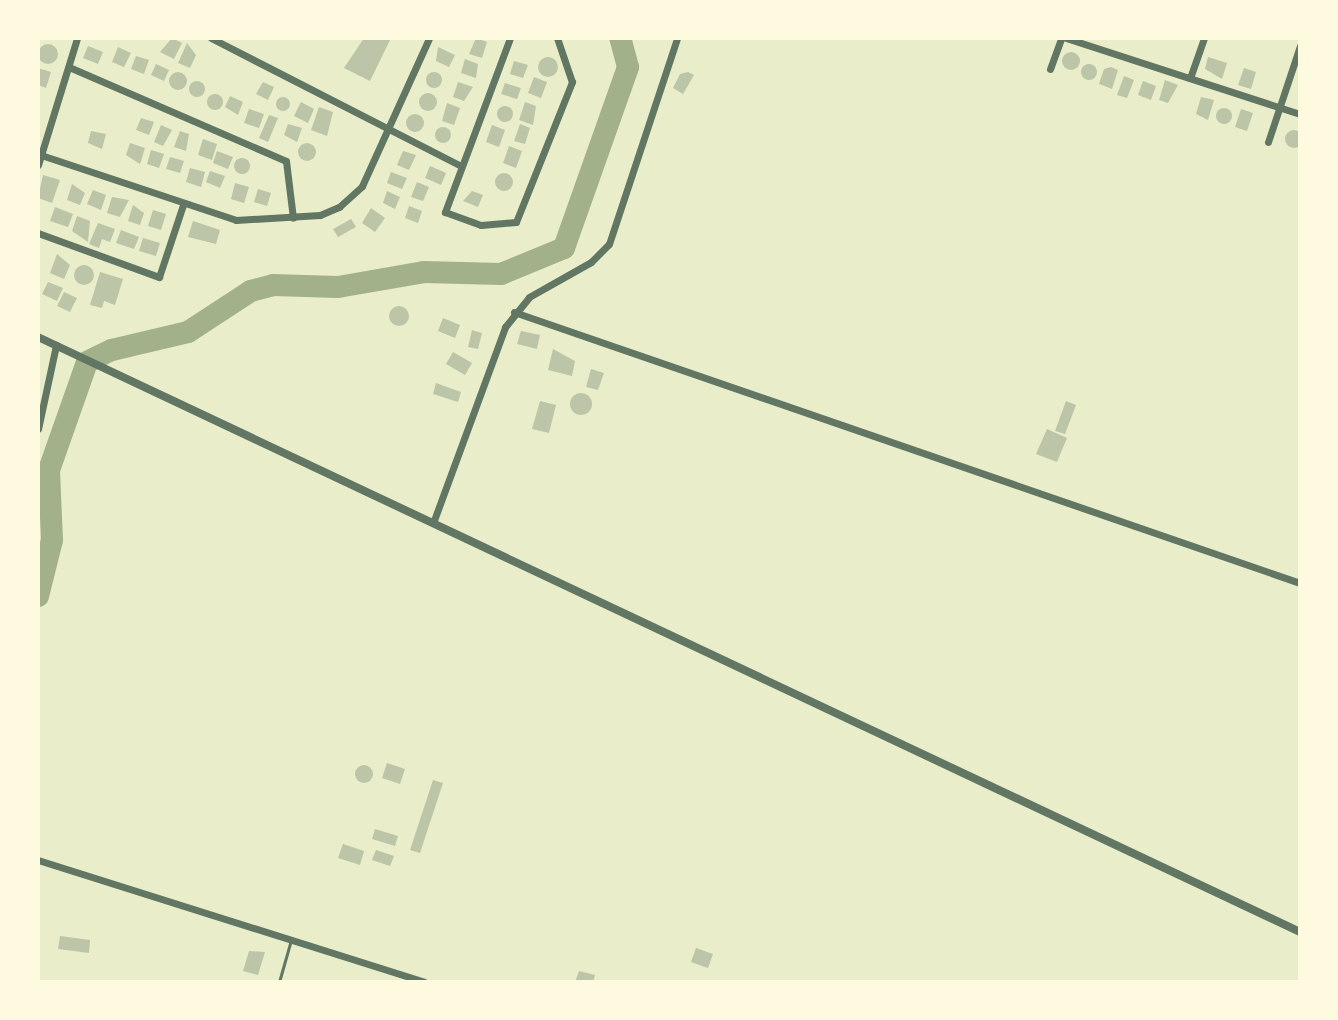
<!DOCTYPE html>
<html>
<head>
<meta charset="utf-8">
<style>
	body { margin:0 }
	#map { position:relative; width:1338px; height:1020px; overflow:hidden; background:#e9edc9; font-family:Jost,sans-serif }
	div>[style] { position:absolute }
	.river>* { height:22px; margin:-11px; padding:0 11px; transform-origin:11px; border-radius:11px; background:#a3b18a }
	.building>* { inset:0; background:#bcc5a7 }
	.round { border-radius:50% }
	.service>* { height:3px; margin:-1.5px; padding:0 1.5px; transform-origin:1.5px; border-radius:1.5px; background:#617663 }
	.minor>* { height:7px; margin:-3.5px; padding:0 3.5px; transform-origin:3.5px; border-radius:3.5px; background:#617663 }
	.tertiary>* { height:8px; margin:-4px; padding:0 4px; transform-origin:4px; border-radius:4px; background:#617663 }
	span { translate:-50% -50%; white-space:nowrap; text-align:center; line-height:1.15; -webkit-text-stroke:8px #fefae0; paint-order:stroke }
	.frame { position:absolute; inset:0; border:40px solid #fefae0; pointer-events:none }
</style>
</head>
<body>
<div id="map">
	<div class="river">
		<div style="left:38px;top:596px;width:58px;rotate:-76deg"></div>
		<div style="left:52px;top:540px;width:70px;rotate:-92.5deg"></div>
		<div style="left:49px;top:470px;width:114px;rotate:-70.6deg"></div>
		<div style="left:87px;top:362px;width:28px;rotate:-26deg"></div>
		<div style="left:112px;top:350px;width:78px;rotate:-13.3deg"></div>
		<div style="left:188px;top:332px;width:75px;rotate:-33.1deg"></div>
		<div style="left:251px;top:291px;width:23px;rotate:-15deg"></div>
		<div style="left:273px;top:285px;width:65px;rotate:1.8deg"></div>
		<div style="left:338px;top:287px;width:87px;rotate:-9.9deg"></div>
		<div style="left:424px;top:272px;width:77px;rotate:1.5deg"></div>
		<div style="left:501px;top:274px;width:68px;rotate:-22.4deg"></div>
		<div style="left:564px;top:248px;width:192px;rotate:-70.5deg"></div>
		<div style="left:628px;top:67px;width:30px;rotate:-105deg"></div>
	</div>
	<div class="building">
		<div style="clip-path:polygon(172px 38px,182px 43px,174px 59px,160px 52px)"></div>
		<div style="clip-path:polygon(364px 38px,391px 38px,370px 81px,344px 68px)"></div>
		<div style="clip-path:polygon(476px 38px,487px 42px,482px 58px,469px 54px)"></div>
		<div style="clip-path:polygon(187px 43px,196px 55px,190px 68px,178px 63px)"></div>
		<div class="round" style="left:38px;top:44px;width:20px;height:20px"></div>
		<div style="clip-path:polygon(88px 46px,103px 52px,98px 64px,83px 58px)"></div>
		<div style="clip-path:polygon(118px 47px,131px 53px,124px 67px,112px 62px)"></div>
		<div style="clip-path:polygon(438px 47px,455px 55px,449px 67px,436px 61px)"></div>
		<div class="round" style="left:1062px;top:52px;width:18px;height:18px"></div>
		<div style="clip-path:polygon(136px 56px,149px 60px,144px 74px,131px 69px)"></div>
		<div style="clip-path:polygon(1208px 57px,1227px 63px,1222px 79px,1205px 69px)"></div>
		<div class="round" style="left:538px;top:57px;width:20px;height:20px"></div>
		<div style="clip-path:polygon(465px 59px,478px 64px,476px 78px,461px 73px)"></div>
		<div style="clip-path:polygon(514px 61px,528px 65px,523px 78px,510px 74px)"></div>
		<div class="round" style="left:1081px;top:64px;width:16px;height:16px"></div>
		<div style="clip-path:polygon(156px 64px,169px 70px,164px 81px,151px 75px)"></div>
		<div style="clip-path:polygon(1111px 67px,1118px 70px,1112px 89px,1099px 84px,1104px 69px)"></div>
		<div style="clip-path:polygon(38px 68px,51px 72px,46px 88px,38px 85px)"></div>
		<div style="clip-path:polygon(1244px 68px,1256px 72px,1251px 89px,1238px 85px)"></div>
		<div style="clip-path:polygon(688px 72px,694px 75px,683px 94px,673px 88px,680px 74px)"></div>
		<div class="round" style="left:169px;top:72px;width:18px;height:18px"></div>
		<div class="round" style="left:426px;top:72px;width:16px;height:16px"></div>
		<div style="clip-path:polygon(1124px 76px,1134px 80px,1127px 98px,1117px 95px)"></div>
		<div style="clip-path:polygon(534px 77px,547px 82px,541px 98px,528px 93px)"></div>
		<div style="clip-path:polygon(1165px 80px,1178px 85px,1168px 103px,1159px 100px)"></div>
		<div class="round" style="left:189px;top:81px;width:16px;height:16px"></div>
		<div style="clip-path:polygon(1143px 81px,1156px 86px,1151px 100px,1138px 95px)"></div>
		<div style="clip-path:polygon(263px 82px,274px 87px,268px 100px,256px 94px)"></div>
		<div style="clip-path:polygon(458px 82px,473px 87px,464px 101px,453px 97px)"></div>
		<div style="clip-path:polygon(505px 83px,521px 88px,517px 99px,501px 94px)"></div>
		<div class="round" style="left:419px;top:93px;width:18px;height:18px"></div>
		<div class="round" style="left:207px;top:94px;width:16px;height:16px"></div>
		<div style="clip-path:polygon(230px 96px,243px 102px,238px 115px,225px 107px)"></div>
		<div class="round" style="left:276px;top:97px;width:14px;height:14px"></div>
		<div style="clip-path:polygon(1201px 97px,1214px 100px,1208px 120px,1196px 114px)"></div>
		<div style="clip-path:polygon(301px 102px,314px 109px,308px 123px,294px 116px)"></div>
		<div style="clip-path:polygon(525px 102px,536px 106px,533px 125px,519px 120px)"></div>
		<div style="clip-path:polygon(447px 103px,460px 108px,454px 125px,442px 121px)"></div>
		<div class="round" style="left:497px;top:106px;width:16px;height:16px"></div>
		<div style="clip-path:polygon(319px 107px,333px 112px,327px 136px,311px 130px)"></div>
		<div class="round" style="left:1216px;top:108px;width:16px;height:16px"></div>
		<div style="clip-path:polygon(249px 109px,264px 114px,259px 128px,244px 123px)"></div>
		<div style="clip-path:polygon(1241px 109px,1253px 113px,1247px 131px,1235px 127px)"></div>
		<div class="round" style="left:406px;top:114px;width:18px;height:18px"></div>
		<div style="clip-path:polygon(269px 115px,278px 118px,268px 142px,259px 138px)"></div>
		<div style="clip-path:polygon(141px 118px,154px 122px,149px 135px,136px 130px)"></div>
		<div style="clip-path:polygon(288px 124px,302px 128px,297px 142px,284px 135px)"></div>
		<div style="clip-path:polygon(520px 124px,530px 128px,525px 144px,514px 141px)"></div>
		<div style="clip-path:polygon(161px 125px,172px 130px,163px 146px,154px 142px)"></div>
		<div style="clip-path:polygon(492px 125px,505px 130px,499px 147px,486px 142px)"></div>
		<div class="round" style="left:435px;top:127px;width:16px;height:16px"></div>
		<div class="round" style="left:1285px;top:130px;width:18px;height:18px"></div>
		<div style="clip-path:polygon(91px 131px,106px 134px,102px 149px,88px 143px)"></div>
		<div style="clip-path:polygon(180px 131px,189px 134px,186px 151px,174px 147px)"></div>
		<div style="clip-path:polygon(203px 139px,217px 144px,212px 160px,198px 155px)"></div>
		<div style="clip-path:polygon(130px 143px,145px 148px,140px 164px,126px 155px)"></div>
		<div class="round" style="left:298px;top:143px;width:18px;height:18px"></div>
		<div style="clip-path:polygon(509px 146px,522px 151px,516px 168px,503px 163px)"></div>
		<div style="clip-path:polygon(151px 150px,164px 154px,159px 168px,147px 164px)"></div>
		<div style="clip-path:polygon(217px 151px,233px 157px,228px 169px,213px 163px)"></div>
		<div style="clip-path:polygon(403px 151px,416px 155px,409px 170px,397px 165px)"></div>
		<div style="clip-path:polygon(170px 157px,184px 161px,180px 173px,166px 169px)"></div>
		<div class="round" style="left:234px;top:158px;width:16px;height:16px"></div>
		<div style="clip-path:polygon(430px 166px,446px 173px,441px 185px,425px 178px)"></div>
		<div style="clip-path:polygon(190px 168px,205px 172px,201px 187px,186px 182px)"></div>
		<div style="clip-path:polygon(210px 171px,225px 176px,220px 188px,206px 182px)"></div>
		<div style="clip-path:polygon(391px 172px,407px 178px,402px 189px,387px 183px)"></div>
		<div class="round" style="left:495px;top:173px;width:18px;height:18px"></div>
		<div style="clip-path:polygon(43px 175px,60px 180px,52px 203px,38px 198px)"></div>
		<div style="clip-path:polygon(417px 182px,429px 187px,423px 201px,411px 197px)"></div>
		<div style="clip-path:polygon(235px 183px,249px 187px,244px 203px,231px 199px)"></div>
		<div style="clip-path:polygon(72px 184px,85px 193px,80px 205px,67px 200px)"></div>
		<div style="clip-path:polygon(258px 189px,271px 193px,267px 206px,254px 202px)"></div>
		<div style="clip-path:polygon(93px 190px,106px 195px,101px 210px,87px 204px)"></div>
		<div style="clip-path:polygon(387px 191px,400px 197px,395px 209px,383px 203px)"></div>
		<div style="clip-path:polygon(472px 191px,483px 195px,478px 207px,463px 201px)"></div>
		<div style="clip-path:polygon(112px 197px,129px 200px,120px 217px,107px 213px)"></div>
		<div style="clip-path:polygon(133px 205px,144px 213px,140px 225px,128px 221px)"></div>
		<div style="clip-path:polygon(409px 206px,422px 211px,418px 223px,405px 218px)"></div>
		<div style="clip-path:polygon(55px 207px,73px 214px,68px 227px,50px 221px)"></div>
		<div style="clip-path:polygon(371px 208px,385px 218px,375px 232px,362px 223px)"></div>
		<div style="clip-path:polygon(153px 210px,166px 214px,161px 230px,148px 226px)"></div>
		<div style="clip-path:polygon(77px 216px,90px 221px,88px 242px,72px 231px)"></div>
		<div style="clip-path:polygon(351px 219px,356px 227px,338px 237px,333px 229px)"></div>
		<div style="clip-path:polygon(193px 221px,220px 230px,216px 244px,188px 237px)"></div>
		<div style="clip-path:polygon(98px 223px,115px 229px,110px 242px,102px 239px,99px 248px,89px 244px)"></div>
		<div style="clip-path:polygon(121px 230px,139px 237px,134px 249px,116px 243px)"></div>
		<div style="clip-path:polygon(143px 238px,160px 243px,156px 256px,139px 251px)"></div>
		<div style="clip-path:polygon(57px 254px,70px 265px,64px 279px,50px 273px)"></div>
		<div class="round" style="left:74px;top:265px;width:20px;height:20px"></div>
		<div style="clip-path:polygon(100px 272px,123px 279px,115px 305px,104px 301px,102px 308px,90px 305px)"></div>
		<div style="clip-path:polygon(48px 282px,63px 288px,57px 301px,42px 294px)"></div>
		<div style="clip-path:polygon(64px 292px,77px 298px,70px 312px,57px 306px)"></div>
		<div class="round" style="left:389px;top:306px;width:20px;height:20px"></div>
		<div style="clip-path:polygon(443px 318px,460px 325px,455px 338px,438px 331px)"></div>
		<div style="clip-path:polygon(472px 330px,482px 333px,478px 349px,468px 347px)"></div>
		<div style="clip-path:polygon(521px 331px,540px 335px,537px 349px,517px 344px)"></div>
		<div style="clip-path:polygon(553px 349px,575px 361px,572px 376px,548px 370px)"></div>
		<div style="clip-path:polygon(453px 352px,472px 363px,465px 375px,446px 364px)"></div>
		<div style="clip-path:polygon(591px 369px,604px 373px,598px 390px,586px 387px)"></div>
		<div style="clip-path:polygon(436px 383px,461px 392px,458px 402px,433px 394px)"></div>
		<div class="round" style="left:570px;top:393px;width:22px;height:22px"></div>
		<div style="clip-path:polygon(540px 401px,556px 405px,549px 433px,532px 429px)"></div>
		<div style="clip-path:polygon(1066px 401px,1076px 405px,1065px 434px,1055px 431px)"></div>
		<div style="clip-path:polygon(1047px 429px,1067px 438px,1057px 462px,1036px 454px)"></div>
		<div style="clip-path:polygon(387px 763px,405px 769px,400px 784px,382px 778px)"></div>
		<div class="round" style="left:355px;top:765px;width:18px;height:18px"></div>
		<div style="clip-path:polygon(433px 780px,443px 783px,420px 853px,410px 850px)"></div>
		<div style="clip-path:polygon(375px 829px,398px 836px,395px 846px,372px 839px)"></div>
		<div style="clip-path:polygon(343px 844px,364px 851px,360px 865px,338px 858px)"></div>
		<div style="clip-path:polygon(376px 850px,394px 856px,390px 866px,372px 860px)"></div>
		<div style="clip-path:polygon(60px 936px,90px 940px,89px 953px,58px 949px)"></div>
		<div style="clip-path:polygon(696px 948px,713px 954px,708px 968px,691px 962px)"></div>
		<div style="clip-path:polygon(249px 951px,265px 952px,258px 975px,243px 971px)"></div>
		<div style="clip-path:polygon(579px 971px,595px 975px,593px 982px,575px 982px)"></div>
	</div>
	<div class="service">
		<div style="left:279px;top:982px;width:44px;rotate:-74.1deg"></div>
	</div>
	<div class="minor">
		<div style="left:211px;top:38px;width:281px;rotate:27.1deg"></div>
		<div style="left:510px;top:38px;width:186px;rotate:110.5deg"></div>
		<div style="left:445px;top:212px;width:38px;rotate:20deg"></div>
		<div style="left:481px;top:225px;width:35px;rotate:-5deg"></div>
		<div style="left:516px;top:222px;width:151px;rotate:-68.2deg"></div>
		<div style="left:572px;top:82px;width:46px;rotate:-108.8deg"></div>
		<div style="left:1066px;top:38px;width:246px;rotate:18deg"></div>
		<div style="left:69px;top:67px;width:236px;rotate:23.4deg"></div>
		<div style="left:286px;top:161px;width:57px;rotate:83deg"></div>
		<div style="left:1050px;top:69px;width:33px;rotate:-70deg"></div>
		<div style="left:1190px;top:78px;width:42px;rotate:-70.7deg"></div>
		<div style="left:1268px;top:142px;width:101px;rotate:-71.6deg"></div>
		<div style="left:38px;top:154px;width:209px;rotate:18.4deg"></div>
		<div style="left:236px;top:220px;width:84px;rotate:-3.4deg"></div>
		<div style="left:320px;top:215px;width:21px;rotate:-23deg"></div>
		<div style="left:339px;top:207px;width:31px;rotate:-42deg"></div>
		<div style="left:362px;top:186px;width:162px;rotate:-65.6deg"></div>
		<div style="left:38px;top:165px;width:133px;rotate:-72.9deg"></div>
		<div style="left:38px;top:233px;width:129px;rotate:20deg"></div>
		<div style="left:159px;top:277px;width:76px;rotate:-71.6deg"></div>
		<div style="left:514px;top:312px;width:831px;rotate:19.02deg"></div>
		<div style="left:38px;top:429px;width:86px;rotate:-77.9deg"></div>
		<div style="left:433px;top:523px;width:209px;rotate:-69.8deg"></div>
		<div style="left:505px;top:327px;width:38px;rotate:-51deg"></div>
		<div style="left:529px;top:297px;width:71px;rotate:-29.4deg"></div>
		<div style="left:591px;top:262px;width:25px;rotate:-45deg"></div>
		<div style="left:609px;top:244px;width:217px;rotate:-71.7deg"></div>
		<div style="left:38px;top:860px;width:405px;rotate:17.5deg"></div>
	</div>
	<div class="tertiary">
		<div style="left:38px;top:337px;width:1395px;rotate:25.24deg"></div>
	</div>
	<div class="frame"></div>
</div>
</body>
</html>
